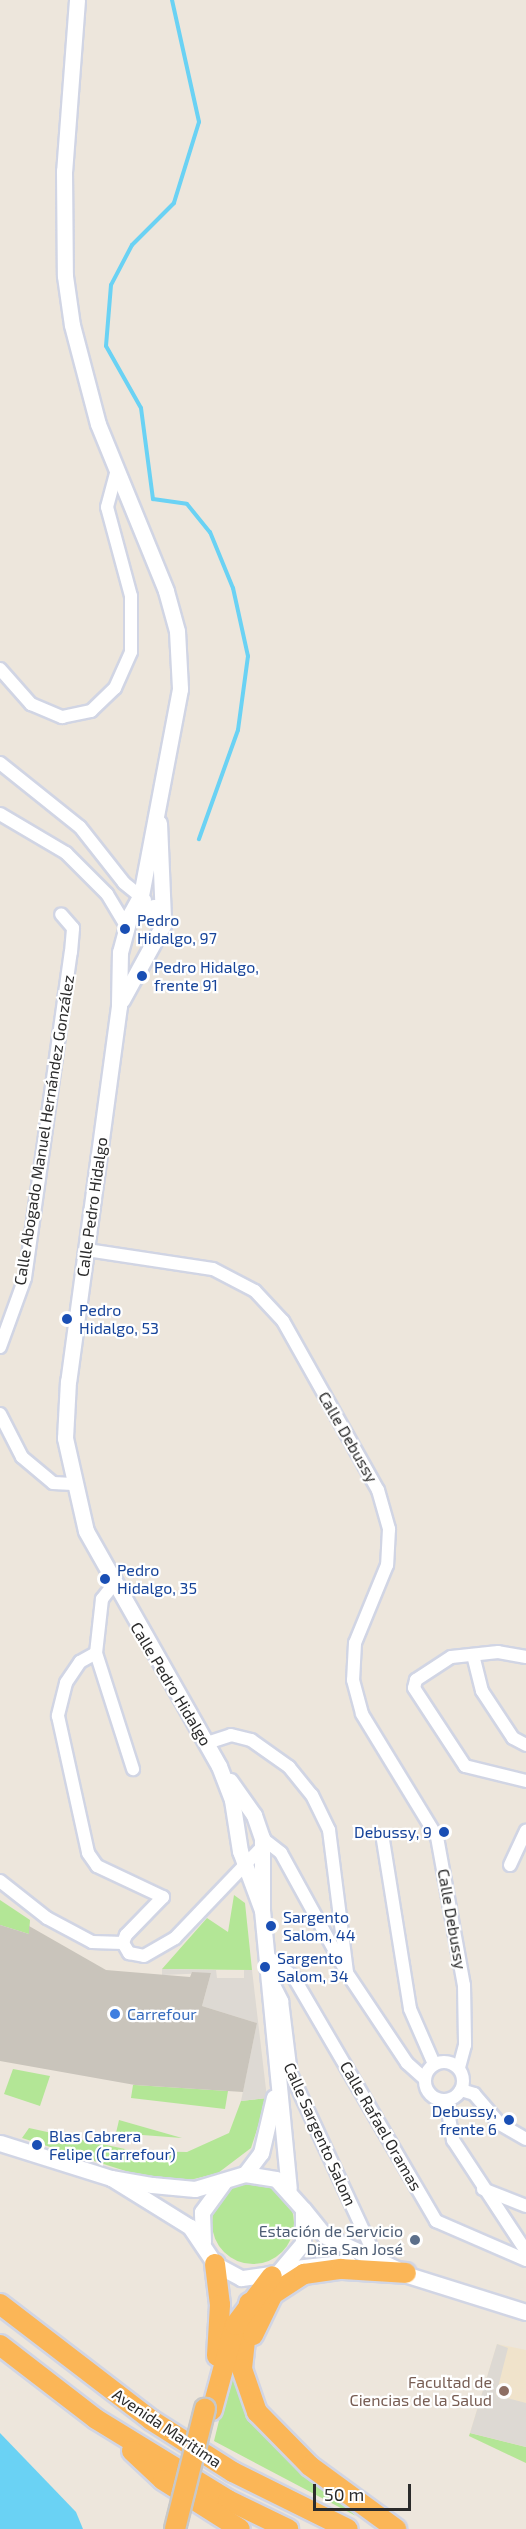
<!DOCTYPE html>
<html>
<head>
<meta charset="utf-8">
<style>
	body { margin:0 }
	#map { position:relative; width:526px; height:2529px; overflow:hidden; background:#ede6dc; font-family:"Exo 2",sans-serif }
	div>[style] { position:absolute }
	.education>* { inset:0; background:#f0e3cb }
	.green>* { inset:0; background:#b3e696 }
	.round { border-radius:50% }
	.plaza>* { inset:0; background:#ddd9d3 }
	.water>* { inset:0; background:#6ad2f4 }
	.stream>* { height:4px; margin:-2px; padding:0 2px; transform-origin:2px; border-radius:2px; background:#6ad2f4 }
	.building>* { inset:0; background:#c9c4bb }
	.roads { filter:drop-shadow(2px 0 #d1d5e4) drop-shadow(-2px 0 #d1d5e4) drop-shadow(0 2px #d1d5e4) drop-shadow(0 -2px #d1d5e4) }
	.minor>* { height:12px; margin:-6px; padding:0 6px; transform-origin:6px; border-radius:6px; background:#fff }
	.minor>.ring { margin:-6px; padding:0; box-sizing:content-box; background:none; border:12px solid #fff; border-radius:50% }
	.tertiary>* { height:15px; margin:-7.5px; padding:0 7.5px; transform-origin:7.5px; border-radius:7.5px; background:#fff }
	.trunk>* { height:20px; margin:-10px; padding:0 10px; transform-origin:10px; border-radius:10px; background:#fbb657 }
	.bridges { filter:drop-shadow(2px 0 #c8c8c8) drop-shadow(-2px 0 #c8c8c8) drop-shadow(0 2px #c8c8c8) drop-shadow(0 -2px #c8c8c8) }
	.trunk-bridge>* { height:20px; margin:-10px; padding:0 10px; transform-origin:10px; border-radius:10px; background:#fbb657 }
	.dots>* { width:16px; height:16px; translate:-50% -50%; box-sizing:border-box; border:3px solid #fff; border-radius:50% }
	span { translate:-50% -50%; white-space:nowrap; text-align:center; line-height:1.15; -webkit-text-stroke:4.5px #fff; paint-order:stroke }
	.transit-label { font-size:16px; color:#164399 }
	.left { translate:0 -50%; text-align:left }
	.right { translate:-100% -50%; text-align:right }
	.street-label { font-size:16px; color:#2b2b2b }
	.shop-label { font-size:16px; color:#366cbe }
	.service-label { font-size:16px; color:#4e5e75 }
	.education-label { font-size:16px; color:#785e54 }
	.scale { position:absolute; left:313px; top:2484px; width:98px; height:27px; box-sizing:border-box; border:3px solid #2b2b2b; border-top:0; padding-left:8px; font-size:18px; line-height:21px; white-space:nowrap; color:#2b2b2b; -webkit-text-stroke:4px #fff; paint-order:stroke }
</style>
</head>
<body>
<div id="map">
	<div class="education">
		<div style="clip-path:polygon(497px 2344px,526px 2350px,526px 2463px,469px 2436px)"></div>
	</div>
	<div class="green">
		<div style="clip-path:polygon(234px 1895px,245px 1903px,252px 1970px,162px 1969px,207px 1918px,228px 1932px)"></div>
		<div style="clip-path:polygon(0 1900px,30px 1920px,29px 1934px,0 1925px)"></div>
		<div style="clip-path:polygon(13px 2069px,50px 2076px,40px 2106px,4px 2094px)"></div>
		<div style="clip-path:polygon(133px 2085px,135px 2085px,228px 2091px,225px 2109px,131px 2098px)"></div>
		<div style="clip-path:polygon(267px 2098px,251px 2148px,218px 2173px,190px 2180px,135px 2174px,22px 2138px,29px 2128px,134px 2151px,187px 2152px,229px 2133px,241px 2101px)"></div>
		<div style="clip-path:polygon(119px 2120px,182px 2138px,116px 2133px)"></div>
		<div class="round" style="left:212px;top:2182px;width:82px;height:82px"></div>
		<div style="clip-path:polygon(231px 2372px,237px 2373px,261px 2429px,276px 2448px,356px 2516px,214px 2441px)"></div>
		<div style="clip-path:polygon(470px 2433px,526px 2447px,526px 2463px,469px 2436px)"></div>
	</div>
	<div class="plaza">
		<div style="clip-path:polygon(162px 1969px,216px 1970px,217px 1978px,244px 1978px,244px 1970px,252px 1970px,267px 2098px,241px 2101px,257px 2023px,202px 2006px,211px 1973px,162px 1975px)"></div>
		<div style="clip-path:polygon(497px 2344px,508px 2348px,496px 2395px,526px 2403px,526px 2447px,470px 2433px)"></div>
	</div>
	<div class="water">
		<div style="clip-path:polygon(0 2433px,76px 2512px,83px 2529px,0 2529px)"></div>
	</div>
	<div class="stream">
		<div style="left:172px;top:0;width:125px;rotate:77.5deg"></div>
		<div style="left:199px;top:122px;width:85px;rotate:107.2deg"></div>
		<div style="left:174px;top:203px;width:59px;rotate:135deg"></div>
		<div style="left:132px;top:245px;width:45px;rotate:117.7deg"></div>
		<div style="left:111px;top:285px;width:61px;rotate:94.7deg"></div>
		<div style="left:106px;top:346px;width:71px;rotate:60.6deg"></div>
		<div style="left:141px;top:408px;width:92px;rotate:82.5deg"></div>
		<div style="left:153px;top:499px;width:34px;rotate:8deg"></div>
		<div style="left:187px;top:504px;width:36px;rotate:51deg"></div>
		<div style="left:210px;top:532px;width:61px;rotate:67.7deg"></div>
		<div style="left:233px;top:588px;width:70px;rotate:77.6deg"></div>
		<div style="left:248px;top:656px;width:75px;rotate:97.7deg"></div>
		<div style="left:238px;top:730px;width:116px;rotate:109.7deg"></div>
	</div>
	<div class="building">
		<div style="clip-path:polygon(0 1925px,29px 1934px,29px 1926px,106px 1970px,190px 1977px,192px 1972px,211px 1973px,202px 2006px,257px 2023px,243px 2092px,135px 2085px,0 2061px)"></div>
	</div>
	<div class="roads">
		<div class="minor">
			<div style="left:0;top:669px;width:47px;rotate:48.5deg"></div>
			<div style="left:31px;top:704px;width:34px;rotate:23deg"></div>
			<div style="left:62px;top:717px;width:30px;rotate:-12deg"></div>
			<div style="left:91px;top:711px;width:33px;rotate:-44deg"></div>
			<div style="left:115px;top:688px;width:39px;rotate:-66deg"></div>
			<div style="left:131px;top:652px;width:56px;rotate:-90deg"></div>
			<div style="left:131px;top:596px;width:92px;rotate:-105.1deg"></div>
			<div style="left:107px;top:507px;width:39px;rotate:-75deg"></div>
			<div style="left:0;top:763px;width:102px;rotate:38.7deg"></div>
			<div style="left:80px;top:827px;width:71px;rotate:51.8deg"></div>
			<div style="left:124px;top:883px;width:27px;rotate:39deg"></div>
			<div style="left:0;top:814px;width:77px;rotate:30.6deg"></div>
			<div style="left:66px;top:853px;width:58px;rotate:45deg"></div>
			<div style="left:107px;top:894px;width:41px;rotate:59deg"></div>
			<div style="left:87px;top:1250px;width:127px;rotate:8.6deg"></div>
			<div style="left:213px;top:1269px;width:47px;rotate:27.6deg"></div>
			<div style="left:255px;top:1291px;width:41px;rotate:47deg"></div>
			<div style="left:283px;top:1321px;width:194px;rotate:60.7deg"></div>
			<div style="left:378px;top:1490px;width:41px;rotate:74.2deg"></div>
			<div style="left:389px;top:1529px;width:36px;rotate:93deg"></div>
			<div style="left:387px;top:1565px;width:84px;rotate:112.3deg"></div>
			<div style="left:355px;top:1643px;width:37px;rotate:93deg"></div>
			<div style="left:353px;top:1680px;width:35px;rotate:75deg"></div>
			<div style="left:362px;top:1714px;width:144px;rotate:58.6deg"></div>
			<div style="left:437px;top:1837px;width:150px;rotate:79.7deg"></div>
			<div style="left:464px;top:1985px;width:60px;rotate:89deg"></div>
			<div style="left:465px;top:2045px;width:24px;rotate:105deg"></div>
			<div style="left:0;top:1347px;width:73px;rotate:-70.1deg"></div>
			<div style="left:25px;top:1278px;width:329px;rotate:-82deg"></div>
			<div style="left:71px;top:952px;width:24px;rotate:-85deg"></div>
			<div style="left:73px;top:928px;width:18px;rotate:-131deg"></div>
			<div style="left:0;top:1414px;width:48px;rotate:62.9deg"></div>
			<div style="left:22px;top:1457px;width:40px;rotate:40deg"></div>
			<div style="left:53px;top:1483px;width:20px;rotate:3deg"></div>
			<div style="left:113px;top:1585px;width:18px;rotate:128deg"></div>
			<div style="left:102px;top:1599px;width:54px;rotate:96.3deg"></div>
			<div style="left:96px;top:1653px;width:122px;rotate:72.3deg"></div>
			<div style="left:96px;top:1653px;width:18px;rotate:151deg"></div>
			<div style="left:80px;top:1662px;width:25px;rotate:124deg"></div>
			<div style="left:66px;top:1683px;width:34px;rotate:104deg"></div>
			<div style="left:58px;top:1716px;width:140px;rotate:77.6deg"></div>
			<div style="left:88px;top:1853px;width:16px;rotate:55deg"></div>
			<div style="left:97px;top:1866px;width:73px;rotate:25.2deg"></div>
			<div style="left:163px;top:1897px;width:53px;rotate:134.2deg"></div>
			<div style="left:126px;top:1935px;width:9px;rotate:111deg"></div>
			<div style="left:123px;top:1943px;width:12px;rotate:59deg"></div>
			<div style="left:129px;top:1953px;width:15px;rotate:11deg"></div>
			<div style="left:144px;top:1956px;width:36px;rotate:-30deg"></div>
			<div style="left:175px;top:1938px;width:127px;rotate:-46.3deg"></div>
			<div style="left:473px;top:1655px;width:37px;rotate:76deg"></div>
			<div style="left:482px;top:1691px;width:56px;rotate:56.6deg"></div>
			<div style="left:513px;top:1738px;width:15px;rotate:28deg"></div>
			<div style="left:526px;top:1657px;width:28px;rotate:-170deg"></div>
			<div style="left:498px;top:1652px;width:47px;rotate:173.9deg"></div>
			<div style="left:451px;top:1657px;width:42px;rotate:146.7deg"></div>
			<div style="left:416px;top:1680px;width:8px;rotate:104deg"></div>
			<div style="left:414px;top:1688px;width:93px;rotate:56.8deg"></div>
			<div style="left:465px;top:1766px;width:63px;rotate:13.8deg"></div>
			<div style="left:207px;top:1743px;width:25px;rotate:-18deg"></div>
			<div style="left:231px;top:1735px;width:21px;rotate:14deg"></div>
			<div style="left:251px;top:1740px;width:47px;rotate:35.4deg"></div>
			<div style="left:289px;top:1767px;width:36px;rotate:51deg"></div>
			<div style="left:312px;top:1795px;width:39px;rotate:64deg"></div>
			<div style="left:329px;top:1830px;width:144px;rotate:82.8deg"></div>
			<div style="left:262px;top:1838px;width:24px;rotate:38deg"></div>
			<div style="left:281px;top:1853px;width:137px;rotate:61.2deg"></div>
			<div style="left:347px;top:1973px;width:108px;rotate:56.3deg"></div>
			<div style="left:407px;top:2063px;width:24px;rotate:42deg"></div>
			<div style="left:383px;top:1840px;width:171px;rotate:80.9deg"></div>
			<div style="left:410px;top:2009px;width:60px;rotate:66.4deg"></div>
			<div style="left:510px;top:1865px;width:38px;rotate:-65deg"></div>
			<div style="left:0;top:1881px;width:60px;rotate:38.2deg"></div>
			<div style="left:47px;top:1918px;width:51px;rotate:28.1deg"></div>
			<div style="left:92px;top:1942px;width:31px;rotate:2deg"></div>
			<div style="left:267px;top:1956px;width:33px;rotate:38deg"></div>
			<div style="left:293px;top:1976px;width:284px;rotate:59.7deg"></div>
			<div style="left:436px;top:2221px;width:98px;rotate:23.4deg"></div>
			<div style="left:271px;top:1979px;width:25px;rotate:63deg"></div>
			<div style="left:282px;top:2001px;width:74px;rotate:83deg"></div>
			<div style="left:291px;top:2074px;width:203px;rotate:65.2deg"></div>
			<div class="ring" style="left:425px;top:2062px;width:26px;height:26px"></div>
			<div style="left:461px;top:2090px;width:14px;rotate:17deg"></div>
			<div style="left:474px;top:2094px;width:40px;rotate:49deg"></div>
			<div style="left:500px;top:2124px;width:30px;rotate:30deg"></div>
			<div style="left:446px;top:2100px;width:41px;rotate:80.1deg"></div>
			<div style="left:453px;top:2140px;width:133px;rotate:56.7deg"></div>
			<div style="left:483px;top:2189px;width:46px;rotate:21.6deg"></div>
		</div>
		<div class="tertiary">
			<div style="left:77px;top:0;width:171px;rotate:94.3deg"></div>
			<div style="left:64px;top:171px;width:105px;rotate:89.5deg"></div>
			<div style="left:65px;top:276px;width:49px;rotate:81.9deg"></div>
			<div style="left:72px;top:325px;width:102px;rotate:75.3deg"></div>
			<div style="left:98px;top:424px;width:180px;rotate:67.8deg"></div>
			<div style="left:166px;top:591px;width:41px;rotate:74.6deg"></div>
			<div style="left:177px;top:631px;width:58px;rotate:87deg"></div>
			<div style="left:180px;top:689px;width:210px;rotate:100.7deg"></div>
			<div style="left:141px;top:895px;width:23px;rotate:119deg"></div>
			<div style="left:130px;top:915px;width:38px;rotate:105deg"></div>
			<div style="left:120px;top:952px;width:54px;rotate:91.1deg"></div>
			<div style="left:119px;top:1006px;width:378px;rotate:97.7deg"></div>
			<div style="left:68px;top:1381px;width:57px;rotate:93deg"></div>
			<div style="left:65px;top:1438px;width:95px;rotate:77.3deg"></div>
			<div style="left:86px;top:1531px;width:270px;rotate:60.5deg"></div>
			<div style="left:219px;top:1766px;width:36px;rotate:69deg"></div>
			<div style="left:232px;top:1800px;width:52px;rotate:81.1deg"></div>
			<div style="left:240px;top:1851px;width:63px;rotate:69.6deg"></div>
			<div style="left:159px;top:823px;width:96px;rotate:87.6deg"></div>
			<div style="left:122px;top:1000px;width:85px;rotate:-61.3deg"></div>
			<div style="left:163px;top:925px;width:20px;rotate:-117deg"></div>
			<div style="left:154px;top:907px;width:21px;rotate:169deg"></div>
			<div style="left:230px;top:1781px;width:42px;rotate:54.8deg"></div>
			<div style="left:254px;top:1815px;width:24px;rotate:71deg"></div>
			<div style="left:262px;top:1838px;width:72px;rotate:90deg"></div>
			<div style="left:262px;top:1910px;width:279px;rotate:84.5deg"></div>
			<div style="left:0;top:2143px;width:116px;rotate:17.5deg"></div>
			<div style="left:111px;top:2178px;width:42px;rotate:9.7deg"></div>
			<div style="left:152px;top:2185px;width:43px;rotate:5.3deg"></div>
			<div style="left:195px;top:2189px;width:52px;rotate:-16.7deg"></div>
			<div style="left:245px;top:2174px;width:31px;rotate:9deg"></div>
			<div style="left:276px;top:2179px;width:40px;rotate:48deg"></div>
			<div style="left:303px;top:2209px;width:34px;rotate:90deg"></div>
			<div style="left:303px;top:2243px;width:39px;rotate:130deg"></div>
			<div style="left:278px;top:2273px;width:37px;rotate:172deg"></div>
			<div style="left:241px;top:2278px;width:30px;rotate:-152deg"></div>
			<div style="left:215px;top:2264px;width:45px;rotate:-124deg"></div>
			<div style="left:190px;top:2227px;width:93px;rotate:-148.2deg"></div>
			<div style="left:245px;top:2174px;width:26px;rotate:-53deg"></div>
			<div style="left:261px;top:2153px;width:57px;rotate:-76.9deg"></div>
			<div style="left:304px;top:2210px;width:33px;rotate:51deg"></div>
			<div style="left:325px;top:2236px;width:89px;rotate:24.6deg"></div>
			<div style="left:203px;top:2242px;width:30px;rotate:-92deg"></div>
			<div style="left:202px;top:2212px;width:37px;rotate:-54deg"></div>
			<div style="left:286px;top:2269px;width:62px;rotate:-6.4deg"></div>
			<div style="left:395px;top:2271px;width:137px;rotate:17.4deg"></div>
		</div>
		<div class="trunk">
			<div style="left:215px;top:2264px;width:41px;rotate:83deg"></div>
			<div style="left:220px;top:2305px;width:51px;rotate:93.4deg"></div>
			<div style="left:249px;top:2303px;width:66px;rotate:96.1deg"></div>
			<div style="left:242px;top:2369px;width:46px;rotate:70.8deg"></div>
			<div style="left:257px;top:2412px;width:76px;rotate:45.5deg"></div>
			<div style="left:310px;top:2466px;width:107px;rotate:36.2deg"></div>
			<div style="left:0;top:2304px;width:190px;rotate:37.5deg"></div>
			<div style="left:151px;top:2420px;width:97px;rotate:32.4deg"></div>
			<div style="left:233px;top:2472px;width:128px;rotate:26.4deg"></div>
			<div style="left:253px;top:2335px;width:46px;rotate:-64deg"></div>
			<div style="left:273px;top:2294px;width:37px;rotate:-33deg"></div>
			<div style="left:304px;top:2274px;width:37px;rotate:-8deg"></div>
			<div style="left:341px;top:2269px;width:65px;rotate:3.5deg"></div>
			<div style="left:0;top:2345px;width:121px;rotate:37.6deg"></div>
			<div style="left:96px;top:2419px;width:155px;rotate:31.5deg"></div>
			<div style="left:228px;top:2500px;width:67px;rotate:25.8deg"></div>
			<div style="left:212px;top:2410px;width:88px;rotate:-74.9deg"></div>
			<div style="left:235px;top:2325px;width:61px;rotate:-52.9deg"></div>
			<div style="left:132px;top:2451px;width:42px;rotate:43.1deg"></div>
			<div style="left:163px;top:2480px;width:91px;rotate:32.5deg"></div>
		</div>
	</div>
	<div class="bridges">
		<div class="trunk-bridge">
			<div style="left:175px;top:2529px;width:124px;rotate:-76deg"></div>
		</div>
	</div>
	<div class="dots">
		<div style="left:125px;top:929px;background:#1a4fb4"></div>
		<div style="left:142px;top:976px;background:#1a4fb4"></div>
		<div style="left:67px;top:1319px;background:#1a4fb4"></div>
		<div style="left:105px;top:1579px;background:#1a4fb4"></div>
		<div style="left:444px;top:1832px;background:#1a4fb4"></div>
		<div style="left:271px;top:1926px;background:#1a4fb4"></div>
		<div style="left:265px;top:1967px;background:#1a4fb4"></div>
		<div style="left:115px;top:2014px;background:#3f7fe0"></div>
		<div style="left:509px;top:2120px;background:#1a4fb4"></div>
		<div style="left:37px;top:2145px;background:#1a4fb4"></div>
		<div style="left:415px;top:2240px;background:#5c6f8a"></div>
		<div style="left:504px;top:2391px;background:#8d6e63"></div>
	</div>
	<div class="transit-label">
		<span class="left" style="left:137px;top:929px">Pedro<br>Hidalgo, 97</span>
		<span class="left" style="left:154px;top:976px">Pedro Hidalgo,<br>frente 91</span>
		<span class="left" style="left:79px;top:1319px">Pedro<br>Hidalgo, 53</span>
		<span class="left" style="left:117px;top:1579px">Pedro<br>Hidalgo, 35</span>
		<span class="right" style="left:432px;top:1832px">Debussy, 9</span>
		<span class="left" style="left:283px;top:1926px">Sargento<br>Salom, 44</span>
		<span class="left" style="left:277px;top:1967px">Sargento<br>Salom, 34</span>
		<span class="right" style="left:497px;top:2120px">Debussy,<br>frente 6</span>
		<span class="left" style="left:49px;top:2145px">Blas Cabrera<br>Felipe (Carrefour)</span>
	</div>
	<div class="street-label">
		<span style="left:44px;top:1130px;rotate:-81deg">Calle Abogado Manuel Hernández González</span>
		<span style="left:92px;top:1207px;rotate:-82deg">Calle Pedro Hidalgo</span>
		<span style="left:348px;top:1437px;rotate:60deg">Calle Debussy</span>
		<span style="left:171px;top:1684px;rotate:59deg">Calle Pedro Hidalgo</span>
		<span style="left:452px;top:1919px;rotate:80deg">Calle Debussy</span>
		<span style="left:381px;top:2126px;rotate:60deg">Calle Rafael Oramas</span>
		<span style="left:320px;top:2134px;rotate:66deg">Calle Sargento Salom</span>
		<span style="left:167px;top:2428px;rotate:34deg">Avenida Maritima</span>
	</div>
	<div class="shop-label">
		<span class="left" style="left:127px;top:2014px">Carrefour</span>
	</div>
	<div class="service-label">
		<span class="right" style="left:403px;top:2240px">Estación de Servicio<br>Disa San José</span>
	</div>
	<div class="education-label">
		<span class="right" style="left:492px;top:2391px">Facultad de<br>Ciencias de la Salud</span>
	</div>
	<div class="scale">50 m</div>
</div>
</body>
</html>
